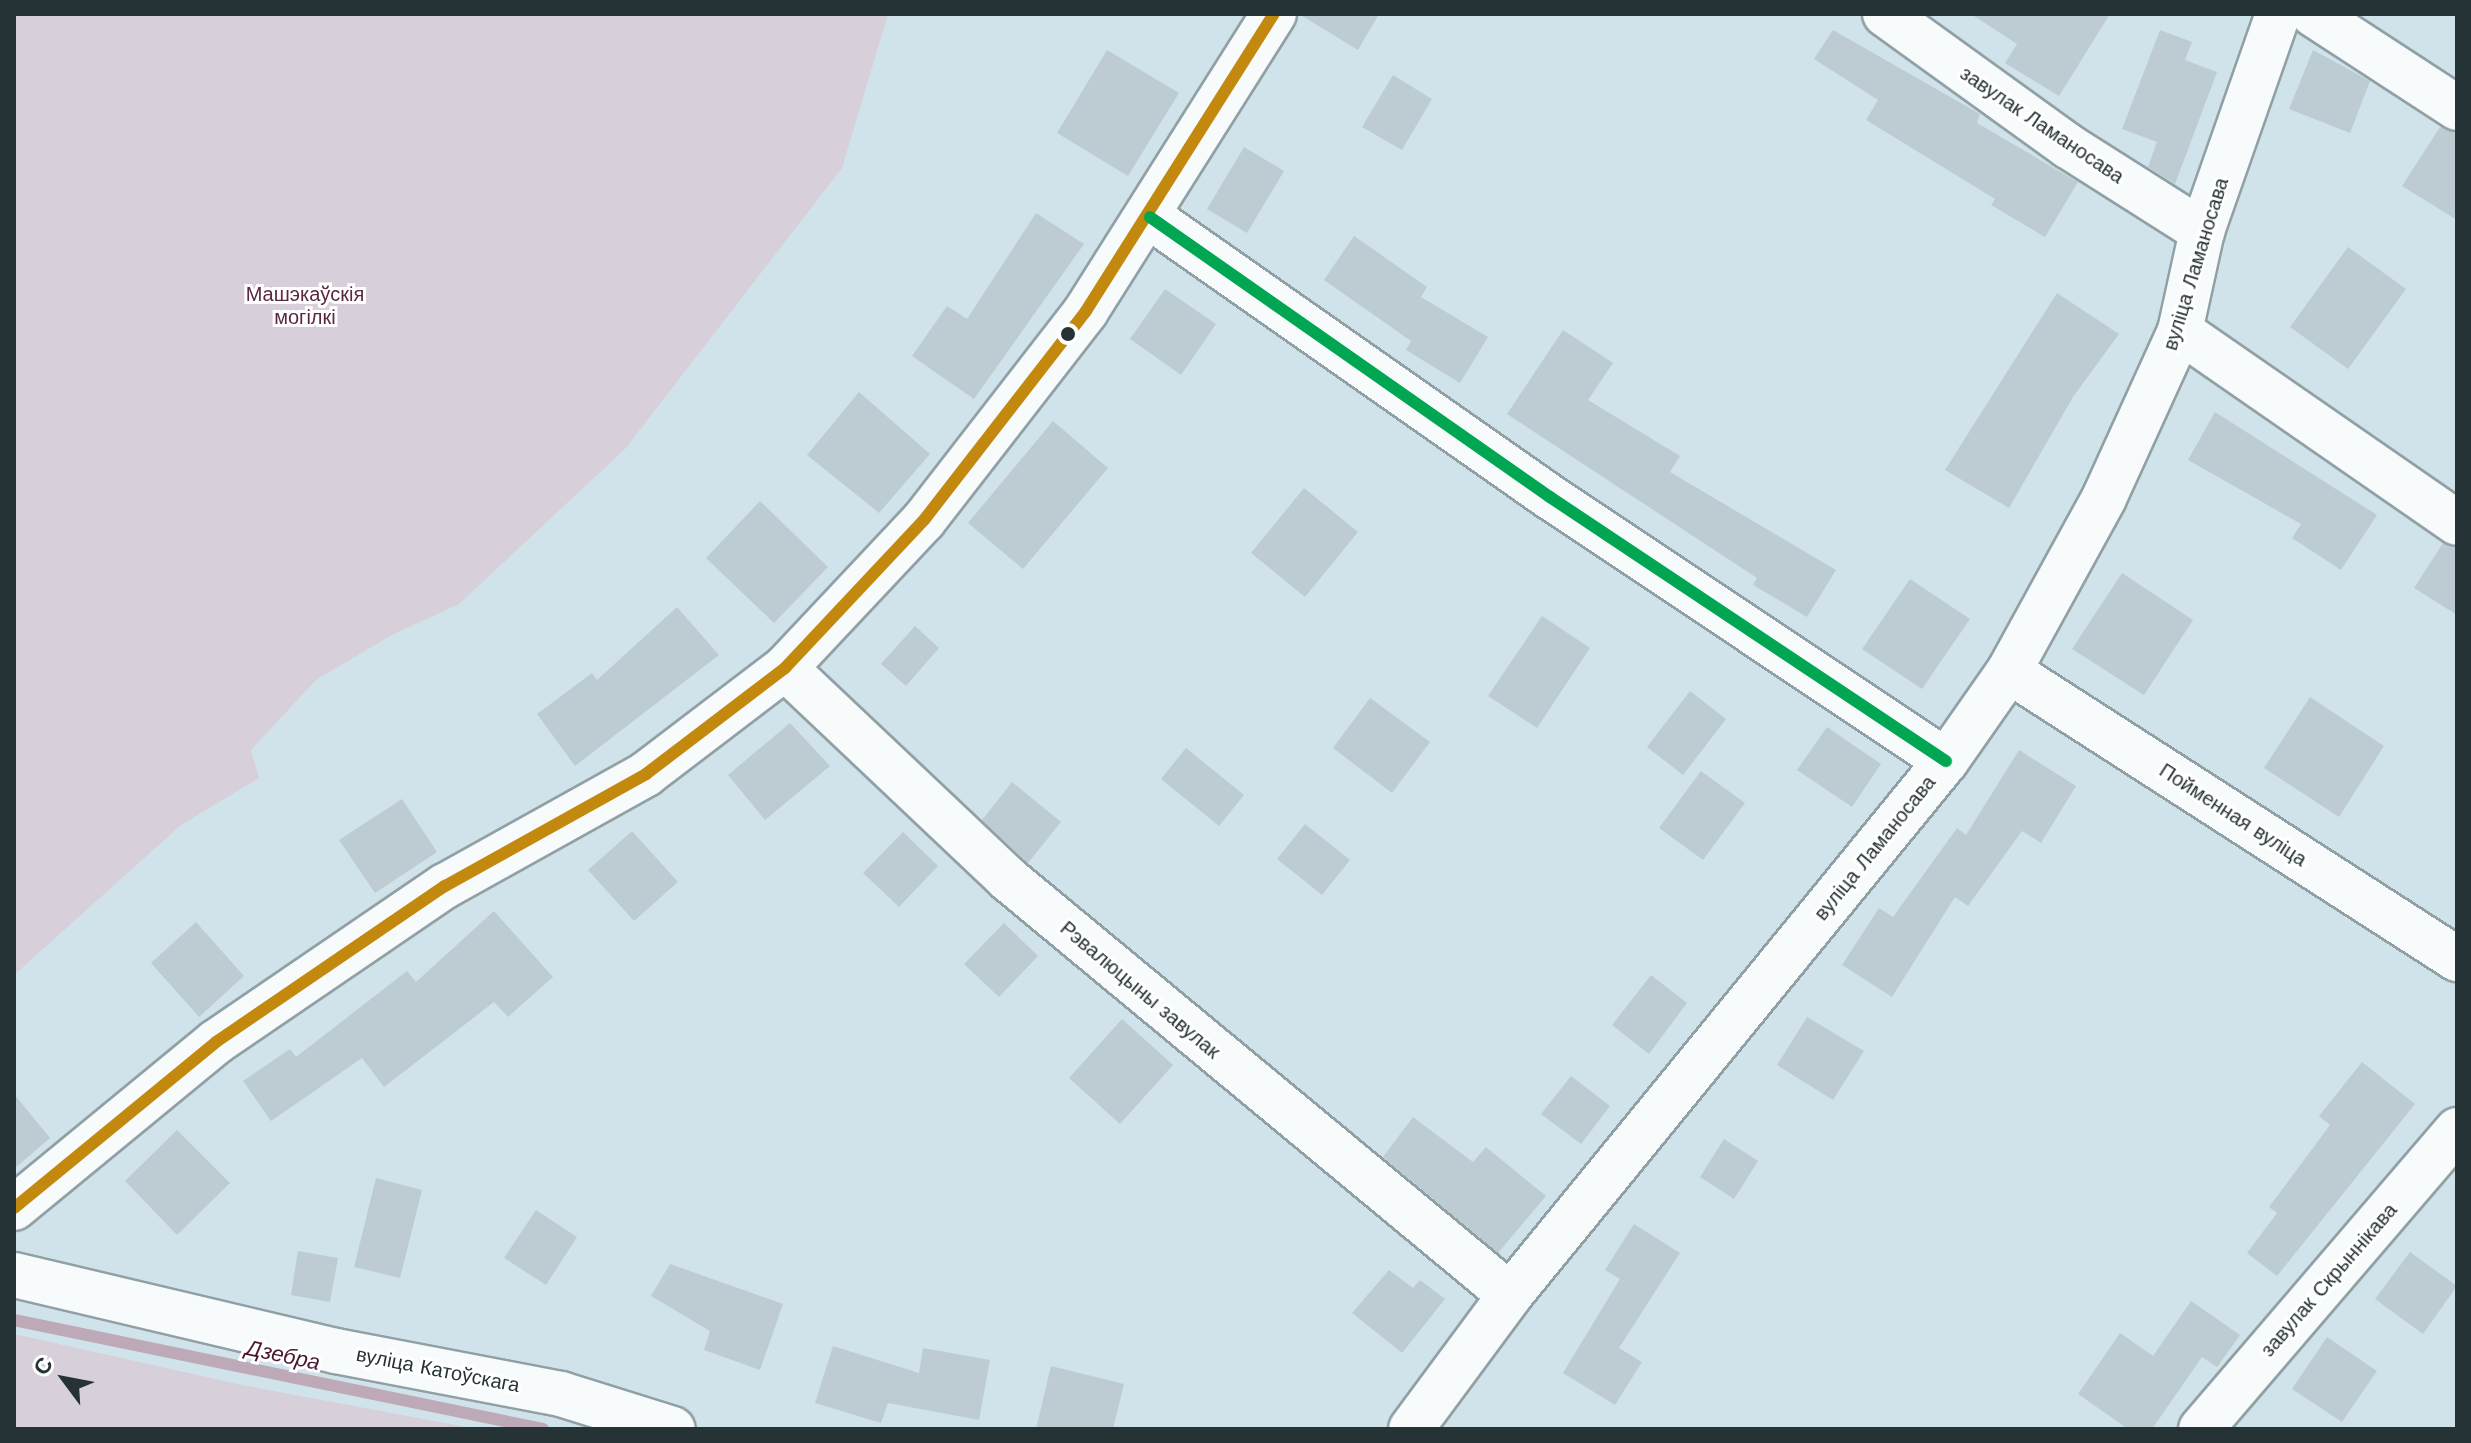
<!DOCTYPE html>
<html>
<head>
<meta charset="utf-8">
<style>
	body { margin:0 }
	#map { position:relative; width:2471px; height:1443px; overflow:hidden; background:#d0e3ea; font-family:"Work Sans",sans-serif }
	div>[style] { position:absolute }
	.green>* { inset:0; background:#d7cfda }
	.stream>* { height:12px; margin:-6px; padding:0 6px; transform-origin:6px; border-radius:6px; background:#bea9b8 }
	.building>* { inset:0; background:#bdccd2 }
	.roads { filter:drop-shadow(2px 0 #91a0a5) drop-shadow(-2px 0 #91a0a5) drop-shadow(0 2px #91a0a5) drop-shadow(0 -2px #91a0a5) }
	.minor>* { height:44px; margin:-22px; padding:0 22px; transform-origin:22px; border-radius:22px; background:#f8fbfc }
	.tertiary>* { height:44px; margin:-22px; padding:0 22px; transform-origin:22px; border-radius:22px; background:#f8fbfc }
	.bus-1>* { height:12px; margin:-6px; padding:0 6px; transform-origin:6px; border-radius:6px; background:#c2890e }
	.bus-2>* { height:12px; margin:-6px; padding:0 6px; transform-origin:6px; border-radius:6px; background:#00a651 }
	.dots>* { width:22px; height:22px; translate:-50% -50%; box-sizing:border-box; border:4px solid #fff; border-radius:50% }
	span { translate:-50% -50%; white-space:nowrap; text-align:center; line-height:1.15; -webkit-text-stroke:6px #fff; paint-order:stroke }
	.street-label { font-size:20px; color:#253337 }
	.park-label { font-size:20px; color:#5b2843 }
	.water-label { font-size:22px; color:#471631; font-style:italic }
	.frame { position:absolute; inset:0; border:16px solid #253337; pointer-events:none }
	.north { position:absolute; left:24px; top:1339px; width:80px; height:80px; -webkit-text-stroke:6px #fff; paint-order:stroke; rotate:302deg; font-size:22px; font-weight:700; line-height:32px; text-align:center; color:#253337 }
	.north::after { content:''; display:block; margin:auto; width:28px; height:36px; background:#253337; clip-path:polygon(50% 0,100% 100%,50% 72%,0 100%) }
</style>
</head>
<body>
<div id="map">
	<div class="green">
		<div style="clip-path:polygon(14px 14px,888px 14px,842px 168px,625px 449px,459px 604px,390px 636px,316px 680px,251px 750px,259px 778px,181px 825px,14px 975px)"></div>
		<div style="clip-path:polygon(14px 1334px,242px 1385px,477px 1429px,14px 1429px)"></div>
	</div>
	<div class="stream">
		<div style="left:14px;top:1320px;width:540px;rotate:11.64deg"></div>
	</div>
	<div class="building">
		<div style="clip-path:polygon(1299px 14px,1379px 14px,1358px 50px)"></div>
		<div style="clip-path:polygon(1971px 14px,2110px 14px,2059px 96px,2005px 63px,2017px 44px)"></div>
		<div style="clip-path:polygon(1833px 30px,1980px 114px,1977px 123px,2078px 182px,2045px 237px,1991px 205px,1995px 199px,1866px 120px,1878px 100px,1814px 59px)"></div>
		<div style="clip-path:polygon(2160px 30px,2192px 42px,2185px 60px,2217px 72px,2175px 184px,2148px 167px,2157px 142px,2122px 129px)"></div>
		<div style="clip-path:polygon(1107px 50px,1179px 93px,1128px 176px,1057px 133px)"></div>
		<div style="clip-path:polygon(2313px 50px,2370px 81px,2350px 133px,2289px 109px)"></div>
		<div style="clip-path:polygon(1393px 75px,1432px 99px,1402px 150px,1362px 127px)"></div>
		<div style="clip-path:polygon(2440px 127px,2457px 133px,2457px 220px,2402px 186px)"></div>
		<div style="clip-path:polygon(1244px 147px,1284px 171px,1247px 233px,1207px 209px)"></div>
		<div style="clip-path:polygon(1036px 213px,1084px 244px,974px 399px,912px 356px,947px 306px,967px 319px)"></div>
		<div style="clip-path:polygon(1354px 236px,1427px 287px,1421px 297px,1488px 337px,1460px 383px,1406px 350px,1411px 341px,1324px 280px)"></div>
		<div style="clip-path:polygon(2348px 247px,2406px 289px,2348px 369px,2290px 327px)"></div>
		<div style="clip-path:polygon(1165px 289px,1216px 324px,1181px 375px,1130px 339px)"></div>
		<div style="clip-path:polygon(2057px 293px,2119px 334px,2073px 397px,2009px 508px,1945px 470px)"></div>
		<div style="clip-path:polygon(1563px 330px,1613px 363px,1588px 400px,1680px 456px,1670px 472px,1836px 570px,1807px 617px,1753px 585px,1757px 578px,1507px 414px)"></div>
		<div style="clip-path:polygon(859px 392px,930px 454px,879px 513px,807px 455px)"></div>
		<div style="clip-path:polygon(2215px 412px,2377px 515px,2341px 570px,2292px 538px,2301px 524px,2188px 460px)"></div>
		<div style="clip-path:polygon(1053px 421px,1108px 468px,1023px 569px,968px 523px)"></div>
		<div style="clip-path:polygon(1304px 488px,1358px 532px,1305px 597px,1251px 553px)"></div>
		<div style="clip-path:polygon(760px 501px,828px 567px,774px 623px,706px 558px)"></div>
		<div style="clip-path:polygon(2443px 543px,2457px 548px,2457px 615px,2414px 588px)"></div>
		<div style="clip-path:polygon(2122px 573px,2193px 620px,2144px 695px,2072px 649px)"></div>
		<div style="clip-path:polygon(1910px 579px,1970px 619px,1922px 689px,1862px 649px)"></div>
		<div style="clip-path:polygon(677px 607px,719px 655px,575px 766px,537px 714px,592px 673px,597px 680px)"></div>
		<div style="clip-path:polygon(1542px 616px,1590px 648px,1537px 728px,1488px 696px)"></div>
		<div style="clip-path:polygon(915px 626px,939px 648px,906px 686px,881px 664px)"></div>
		<div style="clip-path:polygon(1690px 691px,1726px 719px,1683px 775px,1647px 747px)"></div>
		<div style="clip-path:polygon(2310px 697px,2384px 746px,2339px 817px,2264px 768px)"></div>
		<div style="clip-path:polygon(1370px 698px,1430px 742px,1392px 793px,1333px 748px)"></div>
		<div style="clip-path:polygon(790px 723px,830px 766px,765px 820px,728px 775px)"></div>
		<div style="clip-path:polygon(1827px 727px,1881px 764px,1852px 807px,1797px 770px)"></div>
		<div style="clip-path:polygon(1186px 748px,1244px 795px,1219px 826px,1161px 779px)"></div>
		<div style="clip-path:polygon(2019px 750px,2076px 786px,2041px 843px,2022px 831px,1968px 906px,1955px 897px,1892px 997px,1842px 965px,1879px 908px,1893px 917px,1957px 828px,1966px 835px)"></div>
		<div style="clip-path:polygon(1701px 771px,1745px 803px,1703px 860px,1659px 828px)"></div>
		<div style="clip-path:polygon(1012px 782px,1061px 822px,1028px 863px,982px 820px)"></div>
		<div style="clip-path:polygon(402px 799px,437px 852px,375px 893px,339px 840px)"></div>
		<div style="clip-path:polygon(1305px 824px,1350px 860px,1322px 895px,1277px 859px)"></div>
		<div style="clip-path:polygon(632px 831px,678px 882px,634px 921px,588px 870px)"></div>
		<div style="clip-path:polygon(903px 832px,938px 866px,899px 907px,863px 873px)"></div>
		<div style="clip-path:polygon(494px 911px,553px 977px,508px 1017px,494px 1002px,384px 1087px,362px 1058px,271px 1121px,243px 1081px,290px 1049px,296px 1057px,407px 971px,416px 982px)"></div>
		<div style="clip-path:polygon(196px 922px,244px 976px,199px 1017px,151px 963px)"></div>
		<div style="clip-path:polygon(1004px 923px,1038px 956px,999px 997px,964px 964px)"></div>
		<div style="clip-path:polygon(1651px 975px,1687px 1003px,1649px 1054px,1612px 1025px)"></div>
		<div style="clip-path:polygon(1807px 1017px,1864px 1051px,1833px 1100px,1777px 1065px)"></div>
		<div style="clip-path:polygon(1122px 1019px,1173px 1065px,1120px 1124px,1069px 1078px)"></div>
		<div style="clip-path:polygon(2362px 1062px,2415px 1104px,2277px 1276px,2247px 1253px,2277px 1213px,2269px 1207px,2330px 1125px,2319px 1116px)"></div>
		<div style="clip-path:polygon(1571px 1076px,1610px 1106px,1581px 1144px,1541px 1114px)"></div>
		<div style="clip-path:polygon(14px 1094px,50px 1138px,14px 1169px)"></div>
		<div style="clip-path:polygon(1413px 1117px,1473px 1162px,1486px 1147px,1546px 1196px,1498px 1253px,1383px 1157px)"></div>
		<div style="clip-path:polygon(177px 1130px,230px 1183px,177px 1235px,125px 1181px)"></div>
		<div style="clip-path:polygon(1724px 1139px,1758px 1161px,1734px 1199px,1700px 1177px)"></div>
		<div style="clip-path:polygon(376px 1178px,422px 1190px,400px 1278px,354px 1267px)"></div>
		<div style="clip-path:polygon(536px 1210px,577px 1237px,546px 1285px,504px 1258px)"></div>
		<div style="clip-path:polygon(1634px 1224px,1680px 1253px,1619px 1348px,1642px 1362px,1615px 1405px,1563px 1373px,1620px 1279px,1605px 1270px)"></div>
		<div style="clip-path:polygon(298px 1251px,338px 1258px,330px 1302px,291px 1295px)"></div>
		<div style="clip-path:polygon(2410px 1252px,2457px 1286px,2423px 1334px,2375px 1299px)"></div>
		<div style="clip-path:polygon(670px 1264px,783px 1304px,760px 1370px,704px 1350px,710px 1331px,651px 1296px)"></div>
		<div style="clip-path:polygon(1389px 1270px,1413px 1288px,1420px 1280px,1445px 1299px,1402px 1353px,1352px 1313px)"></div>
		<div style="clip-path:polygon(2191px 1301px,2240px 1335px,2217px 1367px,2202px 1357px,2152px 1429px,2128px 1429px,2078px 1394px,2120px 1333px,2153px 1356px)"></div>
		<div style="clip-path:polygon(2327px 1337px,2377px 1371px,2342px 1422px,2292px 1389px)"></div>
		<div style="clip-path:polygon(833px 1346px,919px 1373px,923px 1348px,990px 1360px,979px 1420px,888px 1403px,881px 1423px,815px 1403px)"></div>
		<div style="clip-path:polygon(1051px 1366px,1124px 1384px,1113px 1429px,1036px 1429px)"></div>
	</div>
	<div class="roads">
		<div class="minor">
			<div style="left:1885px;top:14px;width:226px;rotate:35.8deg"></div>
			<div style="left:2068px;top:146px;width:159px;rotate:32.4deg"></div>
			<div style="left:2313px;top:14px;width:172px;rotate:33.1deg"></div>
			<div style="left:1150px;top:217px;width:488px;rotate:35deg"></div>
			<div style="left:1550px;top:497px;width:476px;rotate:33.7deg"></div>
			<div style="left:2180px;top:331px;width:337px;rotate:34.7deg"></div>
			<div style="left:785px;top:668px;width:307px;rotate:43.4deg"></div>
			<div style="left:1008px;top:879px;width:652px;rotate:39.65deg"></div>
			<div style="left:2009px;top:671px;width:533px;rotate:32.74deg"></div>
			<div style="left:14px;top:1275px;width:331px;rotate:13.3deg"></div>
			<div style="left:336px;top:1351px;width:229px;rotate:10.8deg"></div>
			<div style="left:561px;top:1394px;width:117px;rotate:17.4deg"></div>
			<div style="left:1411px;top:1429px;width:167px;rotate:-53.5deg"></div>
			<div style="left:1510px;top:1295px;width:689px;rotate:-50.77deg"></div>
			<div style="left:1946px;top:761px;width:110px;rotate:-55deg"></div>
			<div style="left:2009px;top:671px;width:197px;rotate:-61.2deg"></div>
			<div style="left:2104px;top:498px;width:183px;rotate:-65.5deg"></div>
			<div style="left:2180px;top:331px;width:102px;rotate:-77.6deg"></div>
			<div style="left:2202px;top:231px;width:230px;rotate:-70.7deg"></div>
			<div style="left:2201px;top:1429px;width:394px;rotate:-49.4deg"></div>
		</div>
		<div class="tertiary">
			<div style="left:14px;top:1208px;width:261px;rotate:-39.4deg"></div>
			<div style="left:216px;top:1042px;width:277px;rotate:-34.3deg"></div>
			<div style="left:445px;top:886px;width:230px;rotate:-29.1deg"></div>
			<div style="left:646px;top:774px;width:175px;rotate:-37.3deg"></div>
			<div style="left:785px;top:668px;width:203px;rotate:-46.8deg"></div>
			<div style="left:924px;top:520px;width:264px;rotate:-52.2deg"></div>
			<div style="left:1086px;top:311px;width:352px;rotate:-57.7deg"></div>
		</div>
	</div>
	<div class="bus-1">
		<div style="left:14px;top:1208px;width:261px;rotate:-39.4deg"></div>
		<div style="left:216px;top:1042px;width:277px;rotate:-34.3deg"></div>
		<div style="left:445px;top:886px;width:230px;rotate:-29.1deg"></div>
		<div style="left:646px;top:774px;width:175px;rotate:-37.3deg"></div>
		<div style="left:785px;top:668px;width:203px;rotate:-46.8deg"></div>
		<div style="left:924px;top:520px;width:264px;rotate:-52.2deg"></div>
		<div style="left:1086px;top:311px;width:352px;rotate:-57.7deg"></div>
	</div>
	<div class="bus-2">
		<div style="left:1150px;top:217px;width:488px;rotate:35deg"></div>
		<div style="left:1550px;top:497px;width:476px;rotate:33.7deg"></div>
	</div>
	<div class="dots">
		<div style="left:1068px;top:334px;background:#253337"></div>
	</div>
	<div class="street-label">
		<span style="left:2042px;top:125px;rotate:34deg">завулак Ламаносава</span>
		<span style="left:2196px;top:264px;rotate:-73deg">вуліца Ламаносава</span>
		<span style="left:2233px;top:815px;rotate:33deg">Пойменная вуліца</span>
		<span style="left:1875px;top:848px;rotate:-51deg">вуліца Ламаносава</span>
		<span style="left:1140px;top:990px;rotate:40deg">Рэвалюцыны завулак</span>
		<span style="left:2329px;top:1280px;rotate:-49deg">завулак Скрыннікава</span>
		<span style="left:438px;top:1370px;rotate:11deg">вуліца Катоўскага</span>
	</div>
	<div class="park-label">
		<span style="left:305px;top:306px">Машэкаўскія<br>могілкі</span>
	</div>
	<div class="water-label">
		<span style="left:283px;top:1355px;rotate:12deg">Дзебра</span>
	</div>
	<div class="frame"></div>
	<div class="north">С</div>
</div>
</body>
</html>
